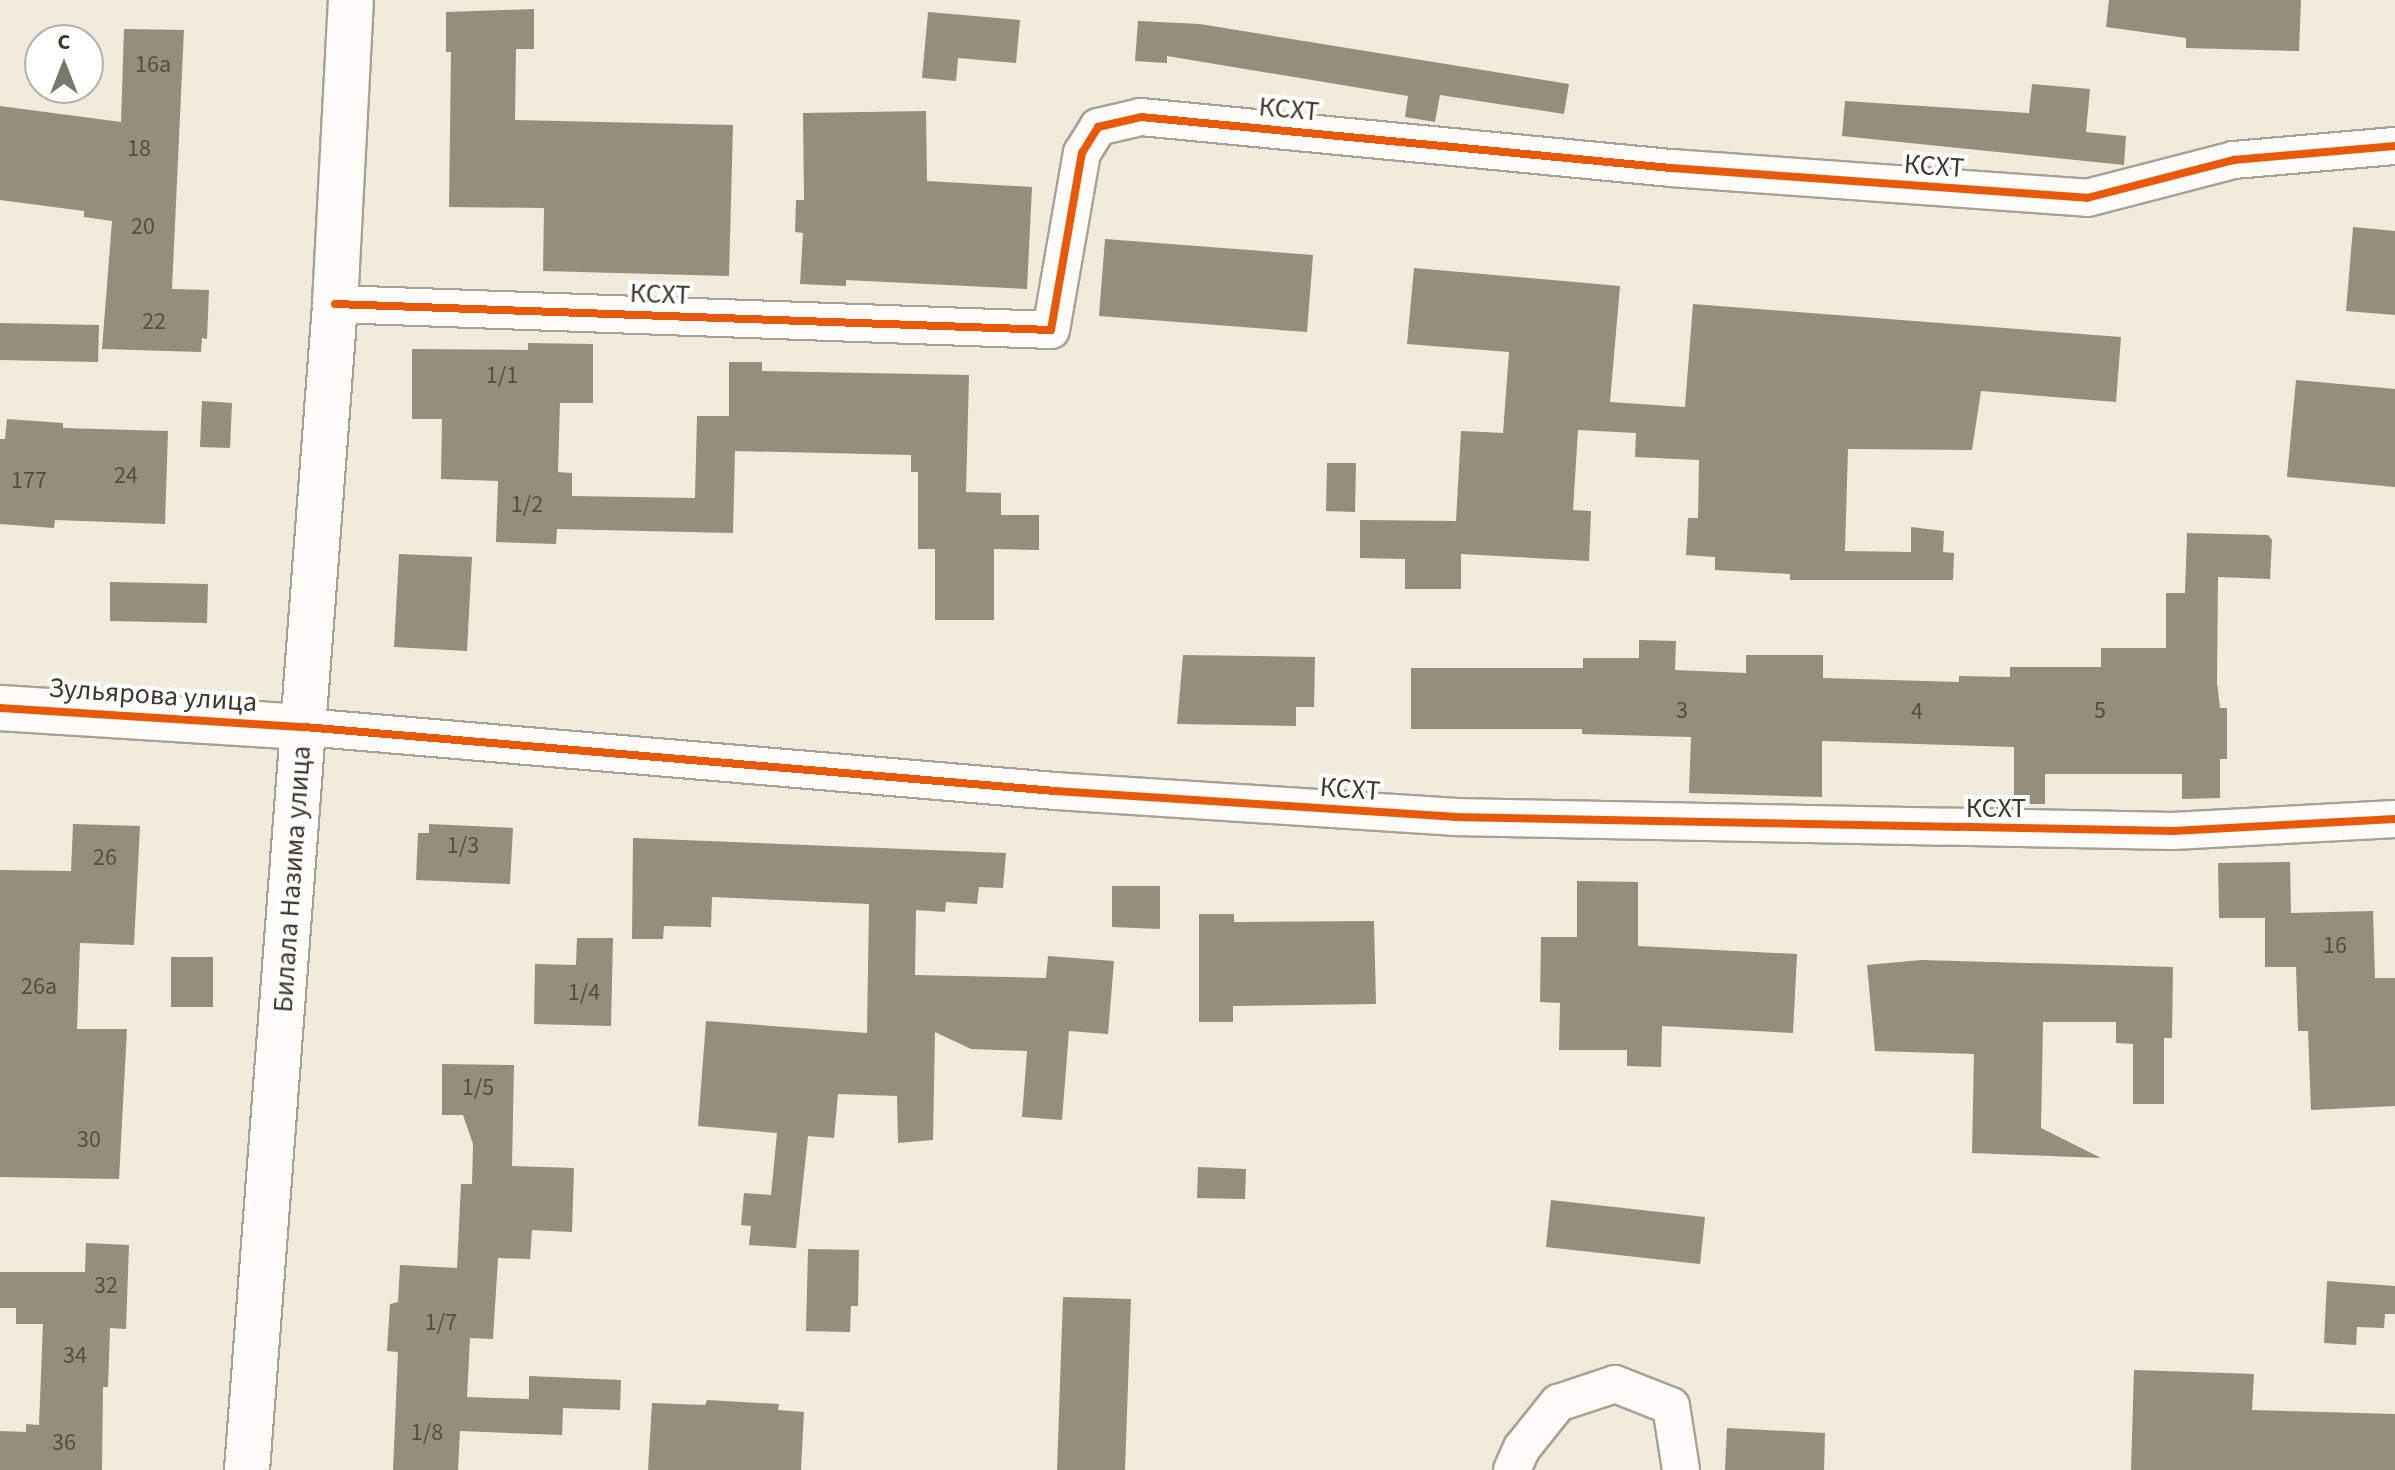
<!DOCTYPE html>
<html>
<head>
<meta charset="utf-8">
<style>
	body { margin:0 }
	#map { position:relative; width:2395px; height:1470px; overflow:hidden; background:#f0ebda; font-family:"Source Sans 3",sans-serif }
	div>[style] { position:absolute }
	.building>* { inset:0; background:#948f7c }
	.roads { filter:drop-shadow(2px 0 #a6a396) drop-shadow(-2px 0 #a6a396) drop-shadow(0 2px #a6a396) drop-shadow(0 -2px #a6a396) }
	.minor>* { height:36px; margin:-18px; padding:0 18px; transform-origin:18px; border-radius:18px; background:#fdfcf9 }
	.tertiary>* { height:44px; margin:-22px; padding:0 22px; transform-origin:22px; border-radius:22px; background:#fdfcf9 }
	.cycleway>* { height:8px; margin:-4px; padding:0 4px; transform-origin:4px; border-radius:4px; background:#e8590c }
	span { translate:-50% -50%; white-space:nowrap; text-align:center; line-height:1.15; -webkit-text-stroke:8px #fff; paint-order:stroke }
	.number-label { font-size:24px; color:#524e40 }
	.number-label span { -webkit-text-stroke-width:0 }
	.street-label { font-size:28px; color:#3c392c }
	.north { position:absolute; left:24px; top:24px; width:80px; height:80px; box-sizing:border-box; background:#fff; border:2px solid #b1b0ab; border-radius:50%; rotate:0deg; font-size:22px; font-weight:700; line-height:32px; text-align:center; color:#3c392c }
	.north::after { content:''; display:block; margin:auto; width:28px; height:36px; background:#7b7769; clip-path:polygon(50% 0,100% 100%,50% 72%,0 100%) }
</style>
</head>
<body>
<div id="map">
	<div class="building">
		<div style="clip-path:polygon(2109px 0,2301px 0,2299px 51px,2186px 48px,2186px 38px,2106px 27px)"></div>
		<div style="clip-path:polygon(534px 9px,534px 49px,516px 49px,515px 120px,733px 125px,729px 276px,543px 271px,544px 208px,449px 207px,451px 52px,446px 52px,446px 12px)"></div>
		<div style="clip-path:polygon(928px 12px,1020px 20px,1016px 63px,958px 58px,956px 81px,922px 78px)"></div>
		<div style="clip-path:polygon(1138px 21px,1200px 24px,1569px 84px,1564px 114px,1440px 95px,1435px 122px,1405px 117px,1408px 96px,1167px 56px,1167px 63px,1135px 61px)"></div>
		<div style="clip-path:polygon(124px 29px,184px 30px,172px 289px,209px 290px,207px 339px,202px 338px,201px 352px,102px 349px,112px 221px,84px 217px,84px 211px,0 200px,0 106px,121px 122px)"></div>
		<div style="clip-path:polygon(2032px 84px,2090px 89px,2086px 132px,2126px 136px,2124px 165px,1842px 136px,1845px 101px,2029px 113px)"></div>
		<div style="clip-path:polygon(926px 111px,927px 181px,1032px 187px,1027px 289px,846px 280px,846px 286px,800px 284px,803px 233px,795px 232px,796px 200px,804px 200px,803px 113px)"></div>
		<div style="clip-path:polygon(2353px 227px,2395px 231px,2395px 315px,2346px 311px)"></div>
		<div style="clip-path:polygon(1105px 239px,1313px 255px,1307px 332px,1099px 316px)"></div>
		<div style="clip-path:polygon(1414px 268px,1620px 286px,1610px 402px,1685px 407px,1693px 304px,2121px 337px,2116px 402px,1981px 391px,1972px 450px,1848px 449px,1845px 551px,1911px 552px,1911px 527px,1944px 531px,1943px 552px,1954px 553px,1953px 580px,1790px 580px,1790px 574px,1715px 570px,1715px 557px,1686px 555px,1688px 518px,1698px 518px,1699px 460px,1635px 457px,1636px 433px,1578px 430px,1573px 510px,1591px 511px,1589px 561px,1461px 554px,1461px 589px,1405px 589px,1405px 559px,1360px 558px,1360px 520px,1456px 521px,1461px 431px,1503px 433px,1509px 352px,1407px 344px)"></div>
		<div style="clip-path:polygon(0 323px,99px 325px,98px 362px,0 360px)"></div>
		<div style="clip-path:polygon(528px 343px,593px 344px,593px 403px,560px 403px,558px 472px,572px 473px,572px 496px,695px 498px,697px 416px,729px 416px,729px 362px,762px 362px,762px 371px,969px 375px,966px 492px,1001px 493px,1001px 515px,1039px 515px,1039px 550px,994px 549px,994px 620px,935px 620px,935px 549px,918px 549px,918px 472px,911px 472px,911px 455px,735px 451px,733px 533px,557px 529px,556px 544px,496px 542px,498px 481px,441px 479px,442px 419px,412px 419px,412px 349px,528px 350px)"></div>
		<div style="clip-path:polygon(2296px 380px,2395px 389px,2395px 487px,2287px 477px)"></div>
		<div style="clip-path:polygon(202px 401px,232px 403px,230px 448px,200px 447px)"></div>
		<div style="clip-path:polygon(7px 419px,63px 423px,63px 428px,168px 431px,165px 524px,55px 520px,54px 528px,0 524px,0 439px,5px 439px)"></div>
		<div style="clip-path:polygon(1327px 463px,1356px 463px,1355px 512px,1326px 511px)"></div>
		<div style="clip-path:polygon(2187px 533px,2268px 535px,2272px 540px,2270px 579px,2218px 577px,2217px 682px,2220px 708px,2227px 708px,2227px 759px,2220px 759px,2220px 798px,2182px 799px,2182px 774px,2045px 774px,2045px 804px,2014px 804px,2014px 747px,1822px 741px,1822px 797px,1689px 793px,1691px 737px,1582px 734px,1582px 729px,1411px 729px,1411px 668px,1583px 668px,1583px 658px,1639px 658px,1639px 640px,1676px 641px,1675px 670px,1746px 673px,1746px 655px,1823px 655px,1823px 678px,1959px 682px,1959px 676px,2010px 677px,2010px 667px,2101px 667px,2101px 648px,2166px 648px,2166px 593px,2185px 593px)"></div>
		<div style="clip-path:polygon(399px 554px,472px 557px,467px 651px,394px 647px)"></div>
		<div style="clip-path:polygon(110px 582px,208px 584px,207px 623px,110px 621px)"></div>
		<div style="clip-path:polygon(1183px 655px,1315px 657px,1314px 707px,1296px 707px,1296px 726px,1177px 724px)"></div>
		<div style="clip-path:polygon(73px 824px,140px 826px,134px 945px,80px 943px,77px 1029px,127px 1029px,119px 1179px,0 1177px,0 870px,71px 871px)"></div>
		<div style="clip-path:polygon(429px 824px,513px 828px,510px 884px,416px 880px,418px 833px,429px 833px)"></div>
		<div style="clip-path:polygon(633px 838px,1006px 853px,1003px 888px,979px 887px,977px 904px,946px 902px,945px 912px,916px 910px,915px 975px,1046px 978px,1048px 956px,1114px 961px,1108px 1034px,1069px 1031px,1062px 1120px,1022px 1117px,1027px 1051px,971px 1049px,935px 1032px,933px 1140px,898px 1143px,897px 1096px,838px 1094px,834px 1138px,808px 1136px,796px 1248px,749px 1245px,751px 1226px,741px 1225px,744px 1193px,771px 1195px,777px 1133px,698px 1126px,706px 1021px,867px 1033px,869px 904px,712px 897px,711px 927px,664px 926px,663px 939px,632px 939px)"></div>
		<div style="clip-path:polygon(2290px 862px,2291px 913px,2373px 911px,2375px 978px,2395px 978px,2395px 1106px,2311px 1110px,2308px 1031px,2298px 1031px,2296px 967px,2265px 967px,2265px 918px,2219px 918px,2218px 863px)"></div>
		<div style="clip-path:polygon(1577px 881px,1638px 882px,1638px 946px,1797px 954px,1793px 1033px,1662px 1026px,1661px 1067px,1627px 1066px,1627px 1050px,1559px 1050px,1560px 1003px,1540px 1002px,1541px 937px,1577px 937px)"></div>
		<div style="clip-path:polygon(1112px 886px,1160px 886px,1160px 929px,1112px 927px)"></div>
		<div style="clip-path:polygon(1199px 914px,1234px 914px,1234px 922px,1374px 921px,1376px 1004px,1233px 1006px,1233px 1022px,1199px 1022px)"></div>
		<div style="clip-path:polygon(577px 938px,613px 938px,611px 1026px,534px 1024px,535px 964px,576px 965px)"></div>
		<div style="clip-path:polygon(171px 957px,213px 957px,213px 1007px,171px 1007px)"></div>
		<div style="clip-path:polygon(1921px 960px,2173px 967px,2172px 1038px,2164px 1038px,2164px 1104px,2133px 1104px,2133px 1044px,2116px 1043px,2116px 1022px,2043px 1022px,2041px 1128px,2101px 1158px,1972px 1153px,1974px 1054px,1875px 1051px,1867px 965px)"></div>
		<div style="clip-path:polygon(442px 1064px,514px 1065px,512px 1166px,574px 1168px,572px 1232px,532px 1230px,530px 1259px,498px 1258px,493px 1339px,470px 1338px,467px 1397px,529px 1399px,529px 1376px,621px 1380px,620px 1410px,563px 1408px,562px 1435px,460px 1431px,458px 1470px,393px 1470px,398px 1352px,387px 1351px,390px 1304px,398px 1302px,400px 1265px,457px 1268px,461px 1184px,472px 1184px,473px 1144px,463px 1115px,442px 1115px)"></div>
		<div style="clip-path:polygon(1198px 1167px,1246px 1169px,1245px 1199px,1197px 1198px)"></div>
		<div style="clip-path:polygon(1551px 1200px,1705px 1217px,1700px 1264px,1546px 1247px)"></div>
		<div style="clip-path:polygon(86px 1243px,129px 1245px,126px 1329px,110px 1328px,108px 1387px,103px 1387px,102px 1470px,0 1470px,0 1431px,26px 1432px,26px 1424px,39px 1425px,43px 1324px,16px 1324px,16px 1308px,0 1308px,0 1272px,85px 1272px)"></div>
		<div style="clip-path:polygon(808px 1249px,859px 1250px,858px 1306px,851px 1306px,850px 1332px,806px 1331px)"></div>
		<div style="clip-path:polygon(2327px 1281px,2395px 1286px,2395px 1314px,2385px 1314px,2384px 1328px,2357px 1327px,2356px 1345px,2324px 1343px)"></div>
		<div style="clip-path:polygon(1063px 1297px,1131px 1299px,1125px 1470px,1057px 1470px)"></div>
		<div style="clip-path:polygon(2134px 1370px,2254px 1374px,2252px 1410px,2395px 1414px,2395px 1470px,2131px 1470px)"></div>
		<div style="clip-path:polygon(707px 1400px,779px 1404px,778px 1410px,804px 1412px,801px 1470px,648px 1470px,652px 1403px,705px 1405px)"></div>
		<div style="clip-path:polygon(1727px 1428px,1825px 1433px,1824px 1470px,1725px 1470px)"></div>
	</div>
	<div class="roads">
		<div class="minor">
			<div style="left:335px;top:304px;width:716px;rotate:2.08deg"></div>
			<div style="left:1051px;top:330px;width:180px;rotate:-80.1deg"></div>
			<div style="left:1082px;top:153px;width:31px;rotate:-58deg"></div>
			<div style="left:1098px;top:127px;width:44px;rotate:-13.1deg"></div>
			<div style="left:1141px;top:117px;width:532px;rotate:5.5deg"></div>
			<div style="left:1671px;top:168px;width:417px;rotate:4.1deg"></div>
			<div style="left:2087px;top:198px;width:152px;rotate:-14.5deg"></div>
			<div style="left:2234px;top:160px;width:162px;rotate:-5deg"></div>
			<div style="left:304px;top:727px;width:754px;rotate:4.87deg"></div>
			<div style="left:1055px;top:791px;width:400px;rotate:3.7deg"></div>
			<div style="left:1454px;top:817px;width:719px;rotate:1.12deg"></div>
			<div style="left:2173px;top:831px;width:222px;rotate:-3.1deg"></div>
			<div style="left:1512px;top:1470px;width:24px;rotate:-66deg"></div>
			<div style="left:1522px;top:1448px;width:58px;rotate:-51.3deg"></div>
			<div style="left:1558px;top:1403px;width:60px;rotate:-18.4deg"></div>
			<div style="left:1615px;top:1384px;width:60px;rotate:21.4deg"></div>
			<div style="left:1671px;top:1406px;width:65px;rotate:81.1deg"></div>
		</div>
		<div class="tertiary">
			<div style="left:0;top:708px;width:305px;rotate:3.6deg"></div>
			<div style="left:247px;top:1470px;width:1169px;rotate:-85.68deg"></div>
			<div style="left:335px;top:304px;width:304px;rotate:-87deg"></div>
		</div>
	</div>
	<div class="cycleway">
		<div style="left:335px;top:304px;width:716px;rotate:2.08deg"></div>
		<div style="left:1051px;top:330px;width:180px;rotate:-80.1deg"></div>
		<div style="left:1082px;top:153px;width:31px;rotate:-58deg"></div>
		<div style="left:1098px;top:127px;width:44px;rotate:-13.1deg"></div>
		<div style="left:1141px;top:117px;width:532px;rotate:5.5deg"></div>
		<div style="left:1671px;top:168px;width:417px;rotate:4.1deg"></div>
		<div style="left:2087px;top:198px;width:152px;rotate:-14.5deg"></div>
		<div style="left:2234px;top:160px;width:162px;rotate:-5deg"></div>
		<div style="left:0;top:708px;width:305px;rotate:3.6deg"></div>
		<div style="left:304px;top:727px;width:754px;rotate:4.87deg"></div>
		<div style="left:1055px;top:791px;width:400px;rotate:3.7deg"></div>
		<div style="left:1454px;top:817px;width:719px;rotate:1.12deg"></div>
		<div style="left:2173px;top:831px;width:222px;rotate:-3.1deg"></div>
	</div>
	<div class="number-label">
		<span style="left:153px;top:65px">16а</span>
		<span style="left:139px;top:149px">18</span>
		<span style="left:143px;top:227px">20</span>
		<span style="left:154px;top:322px">22</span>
		<span style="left:502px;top:376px">1/1</span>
		<span style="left:126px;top:476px">24</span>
		<span style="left:29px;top:481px">177</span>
		<span style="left:527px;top:505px">1/2</span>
		<span style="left:1682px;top:711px">3</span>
		<span style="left:2100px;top:711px">5</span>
		<span style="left:1917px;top:712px">4</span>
		<span style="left:463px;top:846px">1/3</span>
		<span style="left:105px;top:858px">26</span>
		<span style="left:2335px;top:946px">16</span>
		<span style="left:39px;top:987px">26а</span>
		<span style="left:584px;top:993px">1/4</span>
		<span style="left:478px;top:1088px">1/5</span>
		<span style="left:89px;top:1140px">30</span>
		<span style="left:106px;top:1286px">32</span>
		<span style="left:441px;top:1323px">1/7</span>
		<span style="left:75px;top:1356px">34</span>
		<span style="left:427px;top:1433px">1/8</span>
		<span style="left:64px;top:1443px">36</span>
	</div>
	<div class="street-label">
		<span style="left:1289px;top:109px;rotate:5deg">КСХТ</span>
		<span style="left:1934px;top:166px;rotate:4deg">КСХТ</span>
		<span style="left:660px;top:294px;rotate:2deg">КСХТ</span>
		<span style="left:153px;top:695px;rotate:4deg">Зульярова улица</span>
		<span style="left:1350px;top:789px;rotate:4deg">КСХТ</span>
		<span style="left:1996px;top:808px">КСХТ</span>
		<span style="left:292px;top:879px;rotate:-86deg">Билала Назима улица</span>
	</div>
	<div class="north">С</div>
</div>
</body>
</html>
